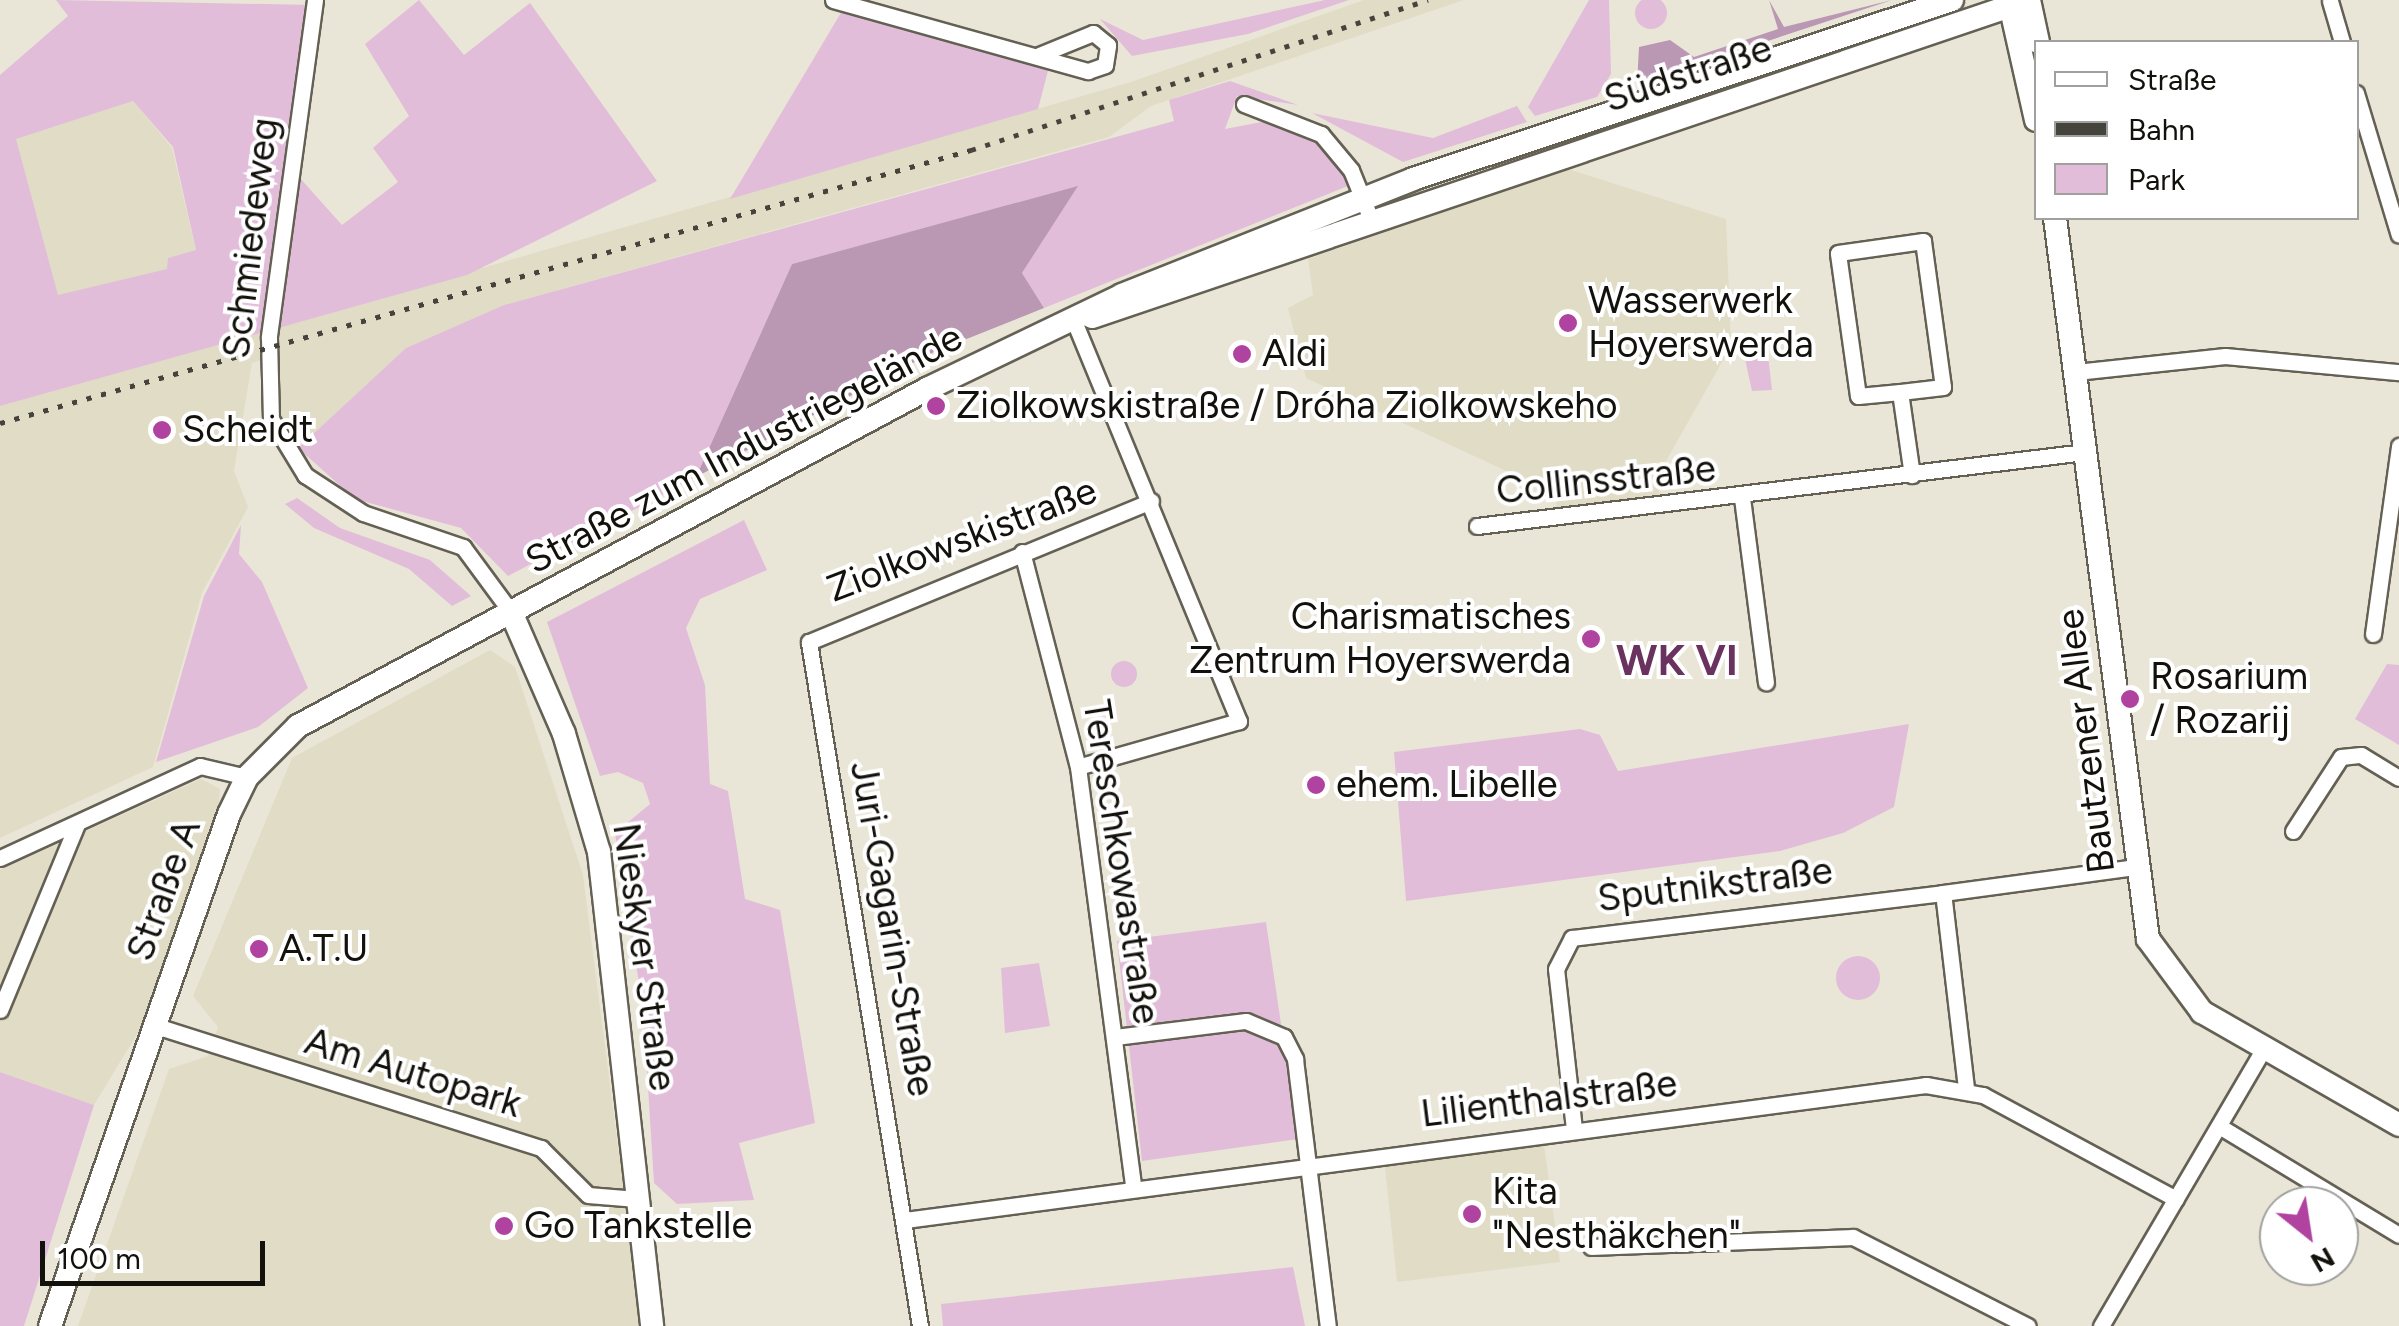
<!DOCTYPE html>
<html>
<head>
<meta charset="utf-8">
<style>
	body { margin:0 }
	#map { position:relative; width:2399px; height:1326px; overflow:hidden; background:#eae6d7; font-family:Figtree,sans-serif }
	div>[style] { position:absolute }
	.built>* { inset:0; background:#e1dcc6 }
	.green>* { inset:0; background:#e2bdd9 }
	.round { border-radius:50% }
	.forest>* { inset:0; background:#ba97b2 }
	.roads { filter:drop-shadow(2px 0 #646154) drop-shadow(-2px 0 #646154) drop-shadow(0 2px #646154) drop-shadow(0 -2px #646154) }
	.street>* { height:15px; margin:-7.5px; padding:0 7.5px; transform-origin:7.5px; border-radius:7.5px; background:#fff }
	.secondary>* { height:22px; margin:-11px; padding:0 11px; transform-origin:11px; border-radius:11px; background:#fff }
	.rail>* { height:5px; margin-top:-2.5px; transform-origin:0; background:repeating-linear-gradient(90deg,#45443c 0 5px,transparent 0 15px) }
	.dots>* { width:28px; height:28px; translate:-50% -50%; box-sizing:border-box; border:5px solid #fff; border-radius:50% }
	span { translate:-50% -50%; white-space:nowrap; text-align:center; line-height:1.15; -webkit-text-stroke:8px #fff; paint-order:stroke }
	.street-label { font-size:38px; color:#12110c }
	.poi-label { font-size:38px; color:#12110c }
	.left { translate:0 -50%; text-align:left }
	.right { translate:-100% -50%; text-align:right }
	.quarter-label { font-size:42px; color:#69325f; font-weight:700 }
	.legend { position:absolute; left:2034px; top:40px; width:325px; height:180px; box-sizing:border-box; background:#fff; border:2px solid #a0a09e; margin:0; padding:12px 18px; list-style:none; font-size:30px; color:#12110c }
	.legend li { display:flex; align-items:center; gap:20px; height:50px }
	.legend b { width:50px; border:2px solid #a0a09e }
	.north { position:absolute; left:2259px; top:1186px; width:100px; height:100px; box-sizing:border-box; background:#fff; border:2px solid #a0a09e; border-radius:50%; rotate:150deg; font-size:28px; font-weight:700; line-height:40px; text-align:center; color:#12110c }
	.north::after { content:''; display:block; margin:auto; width:35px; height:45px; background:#b143a0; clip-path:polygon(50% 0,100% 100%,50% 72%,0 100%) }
	.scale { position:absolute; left:40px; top:1241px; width:225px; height:45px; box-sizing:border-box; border:5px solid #12110c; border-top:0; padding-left:12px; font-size:30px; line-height:35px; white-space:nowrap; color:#12110c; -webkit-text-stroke:8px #fff; paint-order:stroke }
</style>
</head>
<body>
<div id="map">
	<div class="built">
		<div style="clip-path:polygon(1364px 0,1464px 0,1151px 106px,1109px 137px,504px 305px,406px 348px,298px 448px,280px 417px,274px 356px,252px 363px,234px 471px,248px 507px,202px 593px,153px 767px,0 838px,0 406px,1131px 82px)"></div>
		<div style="clip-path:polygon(133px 101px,172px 148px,196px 251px,168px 269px,58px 296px,15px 139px)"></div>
		<div style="clip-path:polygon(1568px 169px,1726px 219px,1731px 346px,1657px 477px,1662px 507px,1557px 518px,1556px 499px,1517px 476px,1306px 378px,1288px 308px,1313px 295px,1308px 259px)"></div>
		<div style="clip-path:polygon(490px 650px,515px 667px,583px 875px,641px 1326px,78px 1326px,169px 1069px,208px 1056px,218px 1027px,193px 996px,292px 758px)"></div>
		<div style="clip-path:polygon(201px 779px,220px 789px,218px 814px,145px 1021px,94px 1105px,0 1072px,0 870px)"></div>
		<div style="clip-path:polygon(1544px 1145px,1560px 1262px,1397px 1282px,1385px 1167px)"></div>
	</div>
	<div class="green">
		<div class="round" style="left:1635px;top:-3px;width:32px;height:32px"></div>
		<div style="clip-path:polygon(evenodd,56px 0,314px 5px,291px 168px,342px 225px,398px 182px,373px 148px,409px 116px,365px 44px,419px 0,464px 55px,530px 3px,657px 181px,467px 275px,0 406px,0 75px,68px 16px,56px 0,133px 101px,173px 147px,196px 250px,168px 258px,167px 269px,58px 295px,16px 139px,133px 101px)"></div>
		<div style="clip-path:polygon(1325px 0,1349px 0,1248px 34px,1132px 56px,1100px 19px,1143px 40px)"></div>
		<div style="clip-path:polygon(1589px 0,1609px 0,1611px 74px,1597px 97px,1535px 116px,1528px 107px)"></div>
		<div style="clip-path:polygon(842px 11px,1049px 67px,1038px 109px,730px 199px)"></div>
		<div style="clip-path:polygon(1230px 81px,1298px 105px,1237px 96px,1225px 129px,1277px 119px,1320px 140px,1353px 184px,1044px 308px,1022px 273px,1077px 187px,792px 264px,696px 477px,508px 576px,461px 528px,355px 499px,298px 448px,406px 348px,504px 305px,1174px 121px,1169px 100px)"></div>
		<div style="clip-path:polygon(1517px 106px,1527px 122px,1403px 162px,1312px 113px,1433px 138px)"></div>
		<div style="clip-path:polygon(1767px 347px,1772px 390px,1752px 391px,1743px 350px)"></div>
		<div style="clip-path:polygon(297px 498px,340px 528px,430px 560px,471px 596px,452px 606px,409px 569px,314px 528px,285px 504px)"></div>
		<div style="clip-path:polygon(744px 520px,767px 570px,700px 599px,686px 628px,705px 685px,710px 784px,728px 791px,745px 899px,780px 910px,815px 1123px,739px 1143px,754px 1200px,677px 1204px,654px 1183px,643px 1008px,615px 833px,650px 804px,643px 783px,618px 772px,600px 776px,547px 622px)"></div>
		<div style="clip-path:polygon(241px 525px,239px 554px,262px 582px,308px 688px,258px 727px,156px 762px,204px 596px)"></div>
		<div class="round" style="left:1111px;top:661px;width:26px;height:26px"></div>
		<div style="clip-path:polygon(2387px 664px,2399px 665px,2399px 745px,2355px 719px)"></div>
		<div style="clip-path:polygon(1909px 724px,1894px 807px,1843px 833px,1780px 851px,1406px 901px,1394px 752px,1580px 729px,1600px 735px,1618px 771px)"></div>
		<div style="clip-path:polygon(1266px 922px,1298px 1139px,1142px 1161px,1117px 941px)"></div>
		<div class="round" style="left:1836px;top:956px;width:44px;height:44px"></div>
		<div style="clip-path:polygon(1039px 963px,1050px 1026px,1005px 1033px,1001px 968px)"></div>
		<div style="clip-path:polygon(0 1072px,94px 1105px,24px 1326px,0 1326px)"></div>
		<div style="clip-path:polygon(1293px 1267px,1305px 1326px,943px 1326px,941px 1304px)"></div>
	</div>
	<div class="forest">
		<div style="clip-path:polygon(1769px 0,1784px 27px,1892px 0,1637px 84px,1639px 47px,1670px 40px,1694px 57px,1778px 29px)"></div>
		<div style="clip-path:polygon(1078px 186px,1022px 273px,1044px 308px,934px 352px,696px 477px,792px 264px)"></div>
	</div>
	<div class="roads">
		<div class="street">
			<div style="left:315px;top:0;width:341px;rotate:97.8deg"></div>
			<div style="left:269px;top:338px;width:81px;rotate:88.6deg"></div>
			<div style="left:271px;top:419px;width:66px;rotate:58.7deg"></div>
			<div style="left:305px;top:475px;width:69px;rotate:33.2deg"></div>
			<div style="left:363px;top:513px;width:106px;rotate:18.8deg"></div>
			<div style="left:463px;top:547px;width:81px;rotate:53.6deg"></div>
			<div style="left:833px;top:0;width:265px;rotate:15.6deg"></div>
			<div style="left:1088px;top:71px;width:18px;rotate:-19deg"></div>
			<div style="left:1105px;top:65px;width:20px;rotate:-81deg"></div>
			<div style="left:1108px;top:45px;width:19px;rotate:-141deg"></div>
			<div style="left:1093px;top:33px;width:58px;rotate:157.8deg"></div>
			<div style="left:2330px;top:1px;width:43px;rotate:73.7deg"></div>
			<div style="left:2356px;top:93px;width:148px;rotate:73.2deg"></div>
			<div style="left:1244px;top:104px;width:83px;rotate:21.3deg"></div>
			<div style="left:1321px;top:134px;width:47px;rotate:50.2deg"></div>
			<div style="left:1351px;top:170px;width:51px;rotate:68deg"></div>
			<div style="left:1074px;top:321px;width:433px;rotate:67.6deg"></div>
			<div style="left:1239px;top:721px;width:167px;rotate:164.1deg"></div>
			<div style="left:2076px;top:372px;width:150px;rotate:-6.1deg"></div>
			<div style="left:2225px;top:356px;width:175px;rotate:5.3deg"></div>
			<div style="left:1900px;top:392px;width:42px;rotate:174.6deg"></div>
			<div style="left:1858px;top:396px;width:144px;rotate:-98deg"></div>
			<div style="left:1838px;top:253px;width:86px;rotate:-8deg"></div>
			<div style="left:1923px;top:241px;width:147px;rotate:82.2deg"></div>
			<div style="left:1943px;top:387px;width:43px;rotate:173.4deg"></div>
			<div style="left:1900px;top:392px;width:84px;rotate:81.8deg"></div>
			<div style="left:1742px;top:498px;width:186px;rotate:82.6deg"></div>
			<div style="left:1477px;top:526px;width:612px;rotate:-6.94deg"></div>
			<div style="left:1022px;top:552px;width:222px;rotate:75.4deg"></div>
			<div style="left:1078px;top:767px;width:423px;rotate:82.5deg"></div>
			<div style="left:2373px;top:634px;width:190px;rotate:-82.1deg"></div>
			<div style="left:2293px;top:831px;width:88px;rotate:-57deg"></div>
			<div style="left:2341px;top:757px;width:20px;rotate:-6deg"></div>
			<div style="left:2361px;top:755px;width:44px;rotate:31.2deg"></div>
			<div style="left:0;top:858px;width:220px;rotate:-24.7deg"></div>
			<div style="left:200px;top:766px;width:48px;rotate:13.2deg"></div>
			<div style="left:0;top:1010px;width:201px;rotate:-67.5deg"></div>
			<div style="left:153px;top:1025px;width:407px;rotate:17.6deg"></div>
			<div style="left:541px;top:1148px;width:66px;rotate:45deg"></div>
			<div style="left:588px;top:1195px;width:49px;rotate:4.7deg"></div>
			<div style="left:1115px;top:1037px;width:132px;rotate:-7deg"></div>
			<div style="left:1246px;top:1021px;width:41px;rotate:22.8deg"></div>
			<div style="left:1284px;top:1037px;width:25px;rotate:63deg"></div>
			<div style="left:1295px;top:1059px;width:269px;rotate:83deg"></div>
			<div style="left:1966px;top:1088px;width:196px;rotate:-96.7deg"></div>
			<div style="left:1943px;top:893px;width:195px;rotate:-7.7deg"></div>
			<div style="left:2219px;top:1126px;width:210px;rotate:31.2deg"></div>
			<div style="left:1574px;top:1129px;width:161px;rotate:-96.4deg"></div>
			<div style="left:1556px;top:969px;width:35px;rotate:-63deg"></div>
			<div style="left:1572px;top:938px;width:374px;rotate:-6.9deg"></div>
			<div style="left:905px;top:1220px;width:1030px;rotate:-7.53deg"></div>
			<div style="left:1926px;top:1085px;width:58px;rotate:10deg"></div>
			<div style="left:1983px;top:1095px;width:219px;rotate:28.3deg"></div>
			<div style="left:1591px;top:1247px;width:262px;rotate:-2.2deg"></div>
			<div style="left:1853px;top:1237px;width:196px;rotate:27deg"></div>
			<div style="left:920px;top:1326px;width:693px;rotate:-99.22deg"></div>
			<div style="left:809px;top:642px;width:370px;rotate:-22.4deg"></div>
			<div style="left:2101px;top:1326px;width:324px;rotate:-59.6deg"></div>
		</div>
		<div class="secondary">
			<div style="left:2009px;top:0;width:123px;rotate:77.3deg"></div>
			<div style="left:2029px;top:0;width:43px;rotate:77.9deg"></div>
			<div style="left:2055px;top:218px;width:727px;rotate:82.65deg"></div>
			<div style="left:2148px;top:939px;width:91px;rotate:53.5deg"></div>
			<div style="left:2202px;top:1012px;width:227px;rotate:29.8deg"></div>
			<div style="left:1092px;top:317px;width:988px;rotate:-18.71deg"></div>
			<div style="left:511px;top:612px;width:133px;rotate:66.5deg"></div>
			<div style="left:564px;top:734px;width:123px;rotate:73.5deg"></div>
			<div style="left:599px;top:852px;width:477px;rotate:83.6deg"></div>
			<div style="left:50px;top:1326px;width:542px;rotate:-70.73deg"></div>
			<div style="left:229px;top:814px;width:41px;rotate:-64.1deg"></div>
			<div style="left:247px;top:777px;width:72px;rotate:-45deg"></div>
			<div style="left:298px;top:726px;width:714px;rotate:-28.18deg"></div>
			<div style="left:927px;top:389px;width:216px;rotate:-25.7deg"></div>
			<div style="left:1122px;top:295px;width:313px;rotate:-21.7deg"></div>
			<div style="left:1413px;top:179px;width:568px;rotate:-18.37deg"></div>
		</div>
	</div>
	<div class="rail">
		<div style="left:0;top:423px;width:1009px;rotate:-15.7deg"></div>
		<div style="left:971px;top:150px;width:481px;rotate:-18.2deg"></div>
	</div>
	<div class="dots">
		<div style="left:1568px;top:323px;background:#b143a0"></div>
		<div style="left:1242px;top:354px;background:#b143a0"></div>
		<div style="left:936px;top:406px;background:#b143a0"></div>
		<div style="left:162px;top:430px;background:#b143a0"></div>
		<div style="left:1591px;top:639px;background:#b143a0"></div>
		<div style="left:2130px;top:699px;background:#b143a0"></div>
		<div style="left:1316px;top:785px;background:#b143a0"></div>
		<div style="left:259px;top:949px;background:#b143a0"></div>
		<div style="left:1472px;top:1214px;background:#b143a0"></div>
		<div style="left:504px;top:1226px;background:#b143a0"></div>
	</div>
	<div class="street-label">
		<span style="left:1688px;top:74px;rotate:-18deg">Südstraße</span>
		<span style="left:251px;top:238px;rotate:-83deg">Schmiedeweg</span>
		<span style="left:744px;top:449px;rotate:-28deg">Straße zum Industriegelände</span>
		<span style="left:1606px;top:480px;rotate:-6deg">Collinsstraße</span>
		<span style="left:962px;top:540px;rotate:-21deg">Ziolkowskistraße</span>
		<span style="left:2086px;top:741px;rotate:-97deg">Bautzener Allee</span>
		<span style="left:1121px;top:862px;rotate:81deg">Tereschkowastraße</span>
		<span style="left:1715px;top:885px;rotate:-7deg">Sputnikstraße</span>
		<span style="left:164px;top:890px;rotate:-70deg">Straße A</span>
		<span style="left:892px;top:929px;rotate:80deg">Juri-Gagarin-Straße</span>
		<span style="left:644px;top:957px;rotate:82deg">Nieskyer Straße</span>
		<span style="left:413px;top:1073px;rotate:17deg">Am Autopark</span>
		<span style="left:1549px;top:1099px;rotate:-7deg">Lilienthalstraße</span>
	</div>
	<div class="poi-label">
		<span class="left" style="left:1588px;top:323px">Wasserwerk<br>Hoyerswerda</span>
		<span class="left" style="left:1262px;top:354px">Aldi</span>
		<span class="left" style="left:956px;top:406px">Ziolkowskistraße / Dróha Ziolkowskeho</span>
		<span class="left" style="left:182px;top:430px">Scheidt</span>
		<span class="right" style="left:1571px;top:639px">Charismatisches<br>Zentrum Hoyerswerda</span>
		<span class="left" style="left:2150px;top:699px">Rosarium<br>/ Rozarij</span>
		<span class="left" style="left:1336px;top:785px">ehem. Libelle</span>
		<span class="left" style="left:279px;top:949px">A.T.U</span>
		<span class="left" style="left:1492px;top:1214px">Kita<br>"Nesthäkchen"</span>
		<span class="left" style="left:524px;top:1226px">Go Tankstelle</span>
	</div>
	<div class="quarter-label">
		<span style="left:1677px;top:661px">WK VI</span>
	</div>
	<ul class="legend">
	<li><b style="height:12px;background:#fff"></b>Straße</li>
	<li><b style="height:12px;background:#45443c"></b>Bahn</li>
	<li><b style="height:28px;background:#e2bdd9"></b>Park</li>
	</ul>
	<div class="north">N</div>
	<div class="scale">100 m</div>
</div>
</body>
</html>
